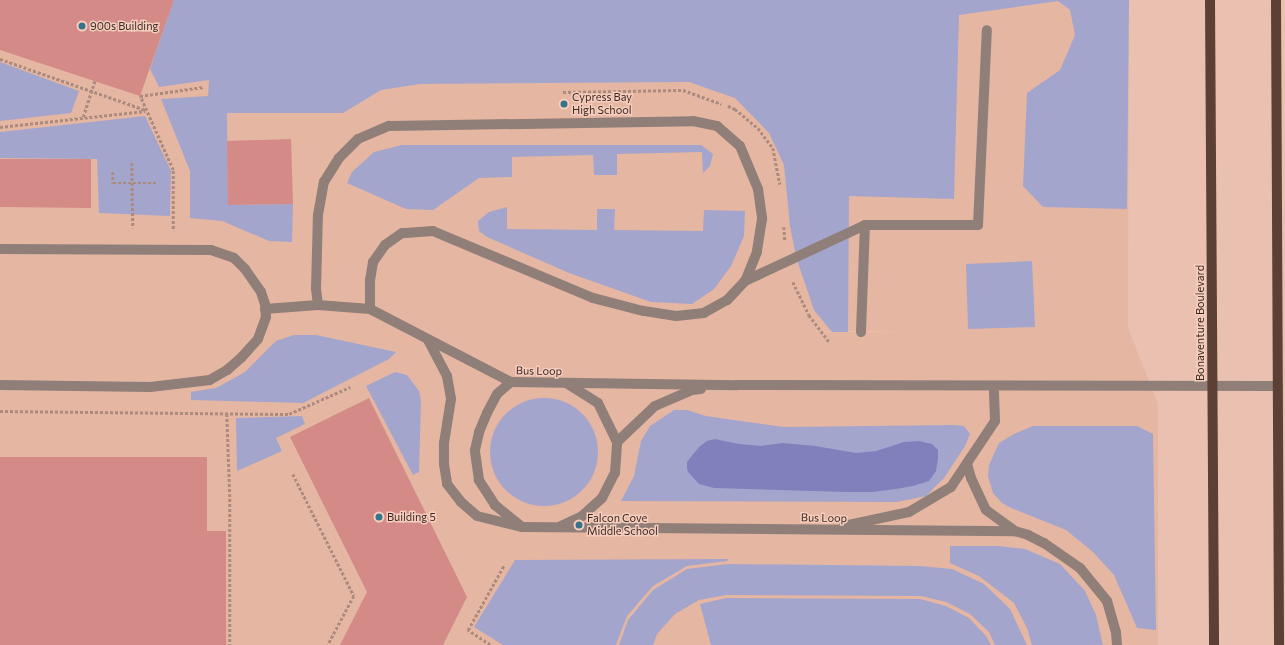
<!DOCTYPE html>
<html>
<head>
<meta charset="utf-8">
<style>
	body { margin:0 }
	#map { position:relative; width:1285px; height:645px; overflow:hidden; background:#eac1b1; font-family:Commissioner,sans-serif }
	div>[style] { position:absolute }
	.built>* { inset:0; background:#e5b6a2 }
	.green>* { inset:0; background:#a4a5cc }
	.round { border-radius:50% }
	.forest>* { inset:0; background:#8080bd }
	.building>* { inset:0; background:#d48a86 }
	.path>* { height:2.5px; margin-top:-1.25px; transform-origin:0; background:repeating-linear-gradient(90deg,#ab8b7e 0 3px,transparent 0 5px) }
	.minor>* { height:10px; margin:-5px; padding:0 5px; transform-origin:5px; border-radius:5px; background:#907f78 }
	.major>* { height:10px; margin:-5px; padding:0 5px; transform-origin:5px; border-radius:5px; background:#5c4035 }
	.dots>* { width:11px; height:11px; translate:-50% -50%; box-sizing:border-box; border:2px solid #f7cebe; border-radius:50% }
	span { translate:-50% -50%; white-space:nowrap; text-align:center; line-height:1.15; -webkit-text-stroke:3px #f7cebe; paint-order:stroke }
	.poi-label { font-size:11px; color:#392923 }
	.left { translate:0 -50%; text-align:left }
	.street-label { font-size:11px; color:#392923 }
</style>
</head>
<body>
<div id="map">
	<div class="built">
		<div style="clip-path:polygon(evenodd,0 0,1129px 0,1128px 328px,1158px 404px,1158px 645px,0 645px,0 0,813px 331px,946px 332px,832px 332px,813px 331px)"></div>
	</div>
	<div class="green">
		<div style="clip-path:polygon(168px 0,1129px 0,1127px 209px,1043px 207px,1023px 186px,1027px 93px,1060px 70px,1075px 35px,1070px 10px,1058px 1px,959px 15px,954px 199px,849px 196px,848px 332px,832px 332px,814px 310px,796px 257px,790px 226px,784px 165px,769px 133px,735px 98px,689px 82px,420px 84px,381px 90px,343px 113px,227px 113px,228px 205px,293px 204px,292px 242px,269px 241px,222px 221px,190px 218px,190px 171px,161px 99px,208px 96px,209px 80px,159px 87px,150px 69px,173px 2px)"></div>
		<div style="clip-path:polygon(0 62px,79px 91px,71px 113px,0 121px)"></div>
		<div style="clip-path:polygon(145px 116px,171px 171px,170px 216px,99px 213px,97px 159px,0 158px,0 132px)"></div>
		<div style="clip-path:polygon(402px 145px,701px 145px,713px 154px,710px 166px,703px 173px,702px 152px,617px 154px,617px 175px,594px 175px,593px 155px,512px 157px,512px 177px,479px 178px,433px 210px,406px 209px,347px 183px,352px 172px,374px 152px)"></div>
		<div style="clip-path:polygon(507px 207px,507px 229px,597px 230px,597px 209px,615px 209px,614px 230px,703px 231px,704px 210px,745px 211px,744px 236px,731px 266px,714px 289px,692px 304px,651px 302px,569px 273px,487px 237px,479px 231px,478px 221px,489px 212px)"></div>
		<div style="clip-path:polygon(1032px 261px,1035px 327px,968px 329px,966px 264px)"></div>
		<div style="clip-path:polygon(294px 335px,316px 335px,396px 352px,389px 359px,303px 403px,191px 400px,191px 392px,216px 388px,245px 372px,276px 341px)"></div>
		<div style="clip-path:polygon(395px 372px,407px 375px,419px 391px,421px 400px,419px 472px,413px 475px,366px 386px)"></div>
		<div class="round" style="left:490px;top:398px;width:108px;height:108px"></div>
		<div style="clip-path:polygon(674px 410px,687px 410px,706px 416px,784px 427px,953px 425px,964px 426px,970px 434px,965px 446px,944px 478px,926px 496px,897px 502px,621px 501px,634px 476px,641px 441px,650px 426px)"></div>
		<div style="clip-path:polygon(302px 416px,305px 424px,276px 438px,282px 451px,237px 471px,236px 418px)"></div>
		<div style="clip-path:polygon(1033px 426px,1137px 426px,1153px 434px,1156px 630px,1137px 628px,1114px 575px,1093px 552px,1066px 530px,1011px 508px,1002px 503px,993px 493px,988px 476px,989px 465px,999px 443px,1014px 434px)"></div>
		<div style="clip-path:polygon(950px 546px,998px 546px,1025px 549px,1060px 564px,1085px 591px,1096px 615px,1103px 645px,1032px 645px,1027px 628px,1014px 603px,979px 576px,950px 563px)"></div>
		<div style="clip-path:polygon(728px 559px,727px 561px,687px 566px,653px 586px,627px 616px,616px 645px,503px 645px,474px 627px,515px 560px)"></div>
		<div style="clip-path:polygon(728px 564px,920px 566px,952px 569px,984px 584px,1010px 609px,1027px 645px,995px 645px,989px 632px,970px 614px,946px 602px,921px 596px,726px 595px,699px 600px,675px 614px,657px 634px,653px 645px,619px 645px,628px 620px,653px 590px,687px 569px)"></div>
		<div style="clip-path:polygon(726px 598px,920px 599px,946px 606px,969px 618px,986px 636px,991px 645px,711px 645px,700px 604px)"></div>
	</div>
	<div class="forest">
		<div style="clip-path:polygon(715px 439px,739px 444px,761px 446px,783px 443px,815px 446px,856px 453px,876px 451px,904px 442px,919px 441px,932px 444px,938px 450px,938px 459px,936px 471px,929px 481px,913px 486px,896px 489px,872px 492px,848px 492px,714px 488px,699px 484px,688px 472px,687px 468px,687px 462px,699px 447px,707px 441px)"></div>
	</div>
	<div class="building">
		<div style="clip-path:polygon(0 0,174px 0,140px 96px,0 50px)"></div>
		<div style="clip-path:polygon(291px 139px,293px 204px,228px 205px,227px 141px)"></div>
		<div style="clip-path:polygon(0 159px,91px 159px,91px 208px,0 207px)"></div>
		<div style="clip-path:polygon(369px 398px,467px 597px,443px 645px,340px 645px,367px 592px,290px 437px)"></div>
		<div style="clip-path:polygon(0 457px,207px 457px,207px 531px,226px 531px,226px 645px,0 645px)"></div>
	</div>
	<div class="path">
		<div style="left:0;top:59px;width:155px;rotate:19.3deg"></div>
		<div style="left:563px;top:92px;width:120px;rotate:-1deg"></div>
		<div style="left:683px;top:90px;width:41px;rotate:19.7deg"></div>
		<div style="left:728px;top:106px;width:8px;rotate:23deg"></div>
		<div style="left:735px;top:109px;width:30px;rotate:40deg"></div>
		<div style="left:758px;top:128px;width:25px;rotate:53deg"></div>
		<div style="left:773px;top:148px;width:37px;rotate:79deg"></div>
		<div style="left:83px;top:117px;width:38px;rotate:-72deg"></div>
		<div style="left:0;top:127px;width:146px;rotate:-6.3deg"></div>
		<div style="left:132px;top:163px;width:65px;rotate:89.1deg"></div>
		<div style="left:113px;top:172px;width:11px;rotate:90deg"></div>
		<div style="left:113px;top:183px;width:43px"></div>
		<div style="left:784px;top:227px;width:13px;rotate:86deg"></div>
		<div style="left:173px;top:229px;width:59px;rotate:-90deg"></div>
		<div style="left:173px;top:170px;width:81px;rotate:-114deg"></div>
		<div style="left:140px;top:96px;width:64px;rotate:-8.1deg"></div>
		<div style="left:793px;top:282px;width:37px;rotate:64deg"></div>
		<div style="left:809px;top:315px;width:35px;rotate:53deg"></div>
		<div style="left:0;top:411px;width:289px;rotate:0.6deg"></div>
		<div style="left:289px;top:414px;width:67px;rotate:-23.9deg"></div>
		<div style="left:227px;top:414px;width:80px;rotate:87.9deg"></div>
		<div style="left:230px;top:494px;width:151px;rotate:90deg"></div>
		<div style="left:293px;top:474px;width:136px;rotate:63.4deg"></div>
		<div style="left:354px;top:596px;width:55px;rotate:118deg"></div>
		<div style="left:490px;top:645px;width:27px;rotate:-146deg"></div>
		<div style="left:468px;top:630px;width:74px;rotate:-61deg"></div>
	</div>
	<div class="minor">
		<div style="left:0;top:249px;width:211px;rotate:0.3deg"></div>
		<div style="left:211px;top:250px;width:24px;rotate:19deg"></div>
		<div style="left:234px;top:258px;width:16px;rotate:45deg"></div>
		<div style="left:245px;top:269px;width:28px;rotate:55deg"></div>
		<div style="left:261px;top:292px;width:13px;rotate:72deg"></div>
		<div style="left:265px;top:304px;width:13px;rotate:86deg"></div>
		<div style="left:266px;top:317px;width:23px;rotate:110deg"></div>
		<div style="left:258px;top:339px;width:24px;rotate:132deg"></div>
		<div style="left:242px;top:357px;width:20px;rotate:139deg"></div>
		<div style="left:227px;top:370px;width:20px;rotate:150deg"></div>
		<div style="left:210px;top:380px;width:60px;rotate:173.3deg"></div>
		<div style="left:150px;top:387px;width:150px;rotate:-179.2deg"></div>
		<div style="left:745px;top:281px;width:132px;rotate:-25deg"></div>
		<div style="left:318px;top:305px;width:16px;rotate:-97deg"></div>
		<div style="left:316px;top:289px;width:74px;rotate:-88.5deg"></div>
		<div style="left:318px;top:215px;width:34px;rotate:-80deg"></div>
		<div style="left:324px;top:182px;width:28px;rotate:-58deg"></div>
		<div style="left:339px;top:158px;width:27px;rotate:-45deg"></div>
		<div style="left:358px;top:139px;width:34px;rotate:-23deg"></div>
		<div style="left:389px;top:126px;width:304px;rotate:-0.9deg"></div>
		<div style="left:693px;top:121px;width:25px;rotate:12deg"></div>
		<div style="left:717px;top:126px;width:30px;rotate:41deg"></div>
		<div style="left:740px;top:146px;width:47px;rotate:67.3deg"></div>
		<div style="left:758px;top:189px;width:30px;rotate:82deg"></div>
		<div style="left:762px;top:219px;width:33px;rotate:99deg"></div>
		<div style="left:757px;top:252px;width:31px;rotate:112deg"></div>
		<div style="left:745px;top:281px;width:26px;rotate:133deg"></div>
		<div style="left:727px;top:300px;width:26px;rotate:151deg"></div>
		<div style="left:704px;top:313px;width:28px;rotate:174deg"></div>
		<div style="left:676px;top:316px;width:33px;rotate:-171deg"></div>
		<div style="left:643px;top:311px;width:52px;rotate:-165.4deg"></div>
		<div style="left:593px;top:298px;width:173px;rotate:-157.3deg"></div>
		<div style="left:433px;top:231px;width:31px;rotate:176deg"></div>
		<div style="left:402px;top:233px;width:21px;rotate:145deg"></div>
		<div style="left:385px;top:245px;width:21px;rotate:125deg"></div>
		<div style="left:373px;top:262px;width:18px;rotate:99deg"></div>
		<div style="left:370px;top:280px;width:29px;rotate:90deg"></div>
		<div style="left:265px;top:309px;width:53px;rotate:-4.3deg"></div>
		<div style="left:318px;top:305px;width:52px;rotate:4.4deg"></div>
		<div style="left:370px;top:309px;width:159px;rotate:27.4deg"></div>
		<div style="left:861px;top:332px;width:107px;rotate:-87.9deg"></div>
		<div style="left:865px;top:225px;width:113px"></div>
		<div style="left:978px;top:225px;width:195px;rotate:-87.4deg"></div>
		<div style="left:428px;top:340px;width:41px;rotate:62.2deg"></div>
		<div style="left:447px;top:376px;width:23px;rotate:80deg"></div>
		<div style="left:451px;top:399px;width:45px;rotate:99deg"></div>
		<div style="left:444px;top:443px;width:21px;rotate:90deg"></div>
		<div style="left:444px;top:464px;width:20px;rotate:81deg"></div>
		<div style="left:447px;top:484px;width:23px;rotate:52deg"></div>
		<div style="left:461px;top:502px;width:21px;rotate:41deg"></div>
		<div style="left:477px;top:516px;width:46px;rotate:13.7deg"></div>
		<div style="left:522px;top:527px;width:493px;rotate:0.5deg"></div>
		<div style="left:617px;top:442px;width:52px;rotate:-43.5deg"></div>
		<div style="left:655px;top:406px;width:40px;rotate:-23.4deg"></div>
		<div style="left:692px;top:390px;width:9px;rotate:-6deg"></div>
		<div style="left:967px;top:464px;width:15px;rotate:74deg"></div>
		<div style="left:971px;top:478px;width:35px;rotate:65deg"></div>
		<div style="left:986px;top:510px;width:36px;rotate:36deg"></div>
		<div style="left:1015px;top:531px;width:14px;rotate:17deg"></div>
		<div style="left:1028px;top:535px;width:18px;rotate:27deg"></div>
		<div style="left:1044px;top:543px;width:44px;rotate:34.8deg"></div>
		<div style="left:1080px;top:568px;width:43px;rotate:50.7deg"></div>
		<div style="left:1107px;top:601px;width:33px;rotate:74deg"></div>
		<div style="left:1116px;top:633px;width:12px;rotate:85deg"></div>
		<div style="left:561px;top:526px;width:23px;rotate:-25deg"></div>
		<div style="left:582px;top:516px;width:27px;rotate:-42deg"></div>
		<div style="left:602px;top:498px;width:28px;rotate:-63deg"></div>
		<div style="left:615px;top:473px;width:31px;rotate:-86deg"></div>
		<div style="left:617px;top:442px;width:43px;rotate:-116deg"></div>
		<div style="left:598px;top:403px;width:38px;rotate:-148deg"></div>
		<div style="left:844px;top:526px;width:66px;rotate:-12.2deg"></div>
		<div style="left:909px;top:512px;width:49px;rotate:-30.8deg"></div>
		<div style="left:951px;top:487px;width:79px;rotate:-56.3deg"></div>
		<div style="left:995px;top:421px;width:35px;rotate:-92deg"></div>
		<div style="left:522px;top:527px;width:35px;rotate:-141deg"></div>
		<div style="left:495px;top:505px;width:30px;rotate:-123deg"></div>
		<div style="left:479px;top:480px;width:30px;rotate:-98deg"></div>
		<div style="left:475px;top:450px;width:18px;rotate:-77deg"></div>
		<div style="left:479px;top:432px;width:21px;rotate:-67deg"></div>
		<div style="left:487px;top:413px;width:21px;rotate:-62deg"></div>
		<div style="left:497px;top:394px;width:18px;rotate:-41deg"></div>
		<div style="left:511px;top:382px;width:226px;rotate:0.8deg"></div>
		<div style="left:737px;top:385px;width:541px;rotate:0.11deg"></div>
	</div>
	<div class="major">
		<div style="left:1210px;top:0;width:645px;rotate:89.64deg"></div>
		<div style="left:1276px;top:0;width:645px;rotate:89.73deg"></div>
	</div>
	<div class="dots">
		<div style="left:82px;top:26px;background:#357489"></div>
		<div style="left:564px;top:104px;background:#357489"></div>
		<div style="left:379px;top:517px;background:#357489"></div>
		<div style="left:579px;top:525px;background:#357489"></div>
	</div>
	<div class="poi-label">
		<span class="left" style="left:90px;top:26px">900s Building</span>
		<span class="left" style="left:572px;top:104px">Cypress Bay<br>High School</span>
		<span class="left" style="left:387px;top:517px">Building 5</span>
		<span class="left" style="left:587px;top:525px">Falcon Cove<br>Middle School</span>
	</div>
	<div class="street-label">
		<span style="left:1200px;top:323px;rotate:-90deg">Bonaventure Boulevard</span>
		<span style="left:539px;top:371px;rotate:1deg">Bus Loop</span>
		<span style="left:824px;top:518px;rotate:1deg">Bus Loop</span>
	</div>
</div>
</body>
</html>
